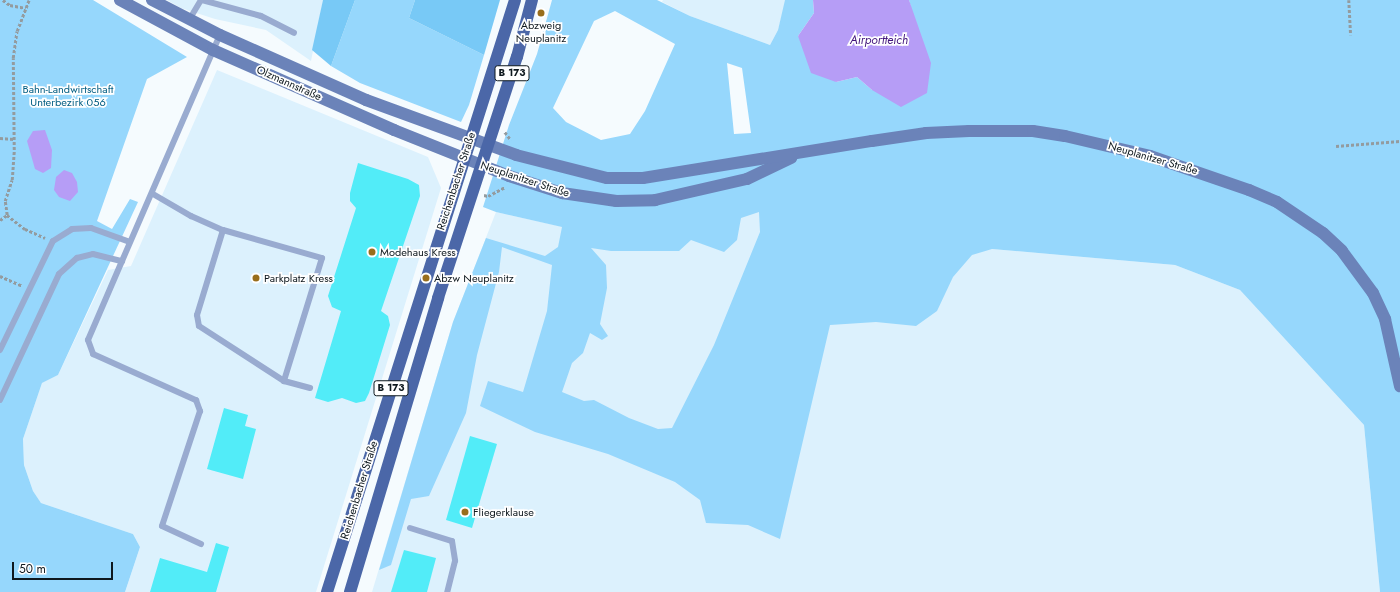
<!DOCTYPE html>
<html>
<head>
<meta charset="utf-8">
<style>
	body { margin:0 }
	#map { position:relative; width:1400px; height:592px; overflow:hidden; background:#f5fbfe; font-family:Jost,sans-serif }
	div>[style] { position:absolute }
	.built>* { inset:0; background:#dcf1fd }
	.green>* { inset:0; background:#96d7fc }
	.forest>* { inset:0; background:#78c9f6 }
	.water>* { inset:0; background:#b69df6 }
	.building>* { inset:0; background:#52ecf8 }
	.path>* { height:2.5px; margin-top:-1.25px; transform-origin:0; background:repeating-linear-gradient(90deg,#939b9f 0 3px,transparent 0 5px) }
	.lane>* { height:6px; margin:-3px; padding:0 3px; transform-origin:3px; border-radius:3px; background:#99abd0 }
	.secondary>* { height:12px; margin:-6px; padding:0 6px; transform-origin:6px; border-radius:6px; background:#6b83b9 }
	.primary>* { height:12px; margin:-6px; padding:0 6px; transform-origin:6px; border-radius:6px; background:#4b67a8 }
	.dots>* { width:11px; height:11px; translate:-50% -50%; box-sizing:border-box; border:2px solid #fff; border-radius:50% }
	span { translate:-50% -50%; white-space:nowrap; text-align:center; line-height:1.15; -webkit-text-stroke:3.5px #fff; paint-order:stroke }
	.shield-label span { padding:1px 3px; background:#fff; border:1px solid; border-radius:3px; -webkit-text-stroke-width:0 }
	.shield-label { font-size:10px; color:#0e181e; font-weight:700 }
	.poi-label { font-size:11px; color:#0e181e }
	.left { translate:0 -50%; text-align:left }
	.street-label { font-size:11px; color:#0e181e }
	.park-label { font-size:11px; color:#035e83 }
	.water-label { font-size:12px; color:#41147b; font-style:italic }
	.scale { position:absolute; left:12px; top:562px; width:101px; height:18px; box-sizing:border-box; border:2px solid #0e181e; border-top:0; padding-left:5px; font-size:12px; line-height:14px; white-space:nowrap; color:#0e181e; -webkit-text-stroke:3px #fff; paint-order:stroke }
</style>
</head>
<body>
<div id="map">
	<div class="built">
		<div style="clip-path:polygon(167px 0,323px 0,311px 61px,266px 30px,215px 19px,181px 8px)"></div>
		<div style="clip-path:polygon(663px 0,785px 0,785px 4px,778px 30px,770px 45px,690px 16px,662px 2px)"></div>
		<div style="clip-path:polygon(217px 70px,428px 157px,441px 188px,316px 592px,125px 592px,140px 547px,133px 534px,41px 503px,33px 491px,24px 465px,23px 439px,42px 383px,58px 375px,108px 270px,131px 266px)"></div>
		<div style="clip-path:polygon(964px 171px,992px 249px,1175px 265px,1240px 290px,1364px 425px,1380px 592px,372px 592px,453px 322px,496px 212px,604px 236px,779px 197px)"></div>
	</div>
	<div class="green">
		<div style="clip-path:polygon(0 0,93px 0,187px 57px,147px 79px,97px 221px,112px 229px,130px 199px,138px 202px,58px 375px,42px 383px,23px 439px,24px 465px,33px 491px,41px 503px,133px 534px,140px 547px,125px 592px,0 592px)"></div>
		<div style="clip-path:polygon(355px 0,415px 0,409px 18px,484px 55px,469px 105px,461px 122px,360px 83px,331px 66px)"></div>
		<div style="clip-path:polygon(evenodd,552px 0,657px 0,690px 16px,770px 45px,778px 30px,785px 0,813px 0,814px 13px,798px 36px,836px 82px,857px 77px,872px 90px,913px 15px,909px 0,1400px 0,1400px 592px,1380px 592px,1364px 425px,1240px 290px,1175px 265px,992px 249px,972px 255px,953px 277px,937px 311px,916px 326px,876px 322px,830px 325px,780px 539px,748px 525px,706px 523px,700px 500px,675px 482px,608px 454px,535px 432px,480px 406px,488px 381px,523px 392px,547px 311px,552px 265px,502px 247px,499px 272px,477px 355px,466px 413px,429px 496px,411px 499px,391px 565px,379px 570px,453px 322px,486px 238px,545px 256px,558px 247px,562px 227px,496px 212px,483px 207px,509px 125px,537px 54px,552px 0,615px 11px,675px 44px,645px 111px,630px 134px,601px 140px,566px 122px,553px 108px,594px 21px,615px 11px,552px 0,727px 63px,742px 68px,751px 133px,734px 134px,727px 63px,552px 0,759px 212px,760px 232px,714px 345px,672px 428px,658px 429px,629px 418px,594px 400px,584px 401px,562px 392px,572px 363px,583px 353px,590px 333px,602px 340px,608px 336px,600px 324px,607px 288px,606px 265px,591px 248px,611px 251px,679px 251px,691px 240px,724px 252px,737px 240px,741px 218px,759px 212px)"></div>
	</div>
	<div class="forest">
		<div style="clip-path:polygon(323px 0,355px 0,331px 66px,312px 50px)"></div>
		<div style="clip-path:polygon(415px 0,500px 0,484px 55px,409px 18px)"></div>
	</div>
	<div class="water">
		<div style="clip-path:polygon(813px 0,909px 0,931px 63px,927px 93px,901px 107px,872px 90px,857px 77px,836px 82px,811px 73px,798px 36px,814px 13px)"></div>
		<div style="clip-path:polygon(45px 130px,52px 150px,51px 168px,43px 173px,35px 169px,27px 141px,33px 131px)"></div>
		<div style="clip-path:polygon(64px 170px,72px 173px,77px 182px,78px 192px,70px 201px,59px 197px,54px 190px,56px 177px)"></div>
	</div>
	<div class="building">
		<div style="clip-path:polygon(358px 163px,408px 179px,419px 185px,420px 196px,381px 311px,388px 316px,390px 325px,369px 393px,365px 401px,356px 403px,342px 398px,328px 402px,315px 398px,341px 311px,332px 307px,328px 296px,356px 208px,350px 201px,350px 193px)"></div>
		<div style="clip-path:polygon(224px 408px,248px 415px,245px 426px,256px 429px,243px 479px,207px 469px)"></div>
		<div style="clip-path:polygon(470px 436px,497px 444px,472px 528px,446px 520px)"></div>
		<div style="clip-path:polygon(216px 543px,229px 547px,216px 592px,150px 592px,160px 558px,207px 572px)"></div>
		<div style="clip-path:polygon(404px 550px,436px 558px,427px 592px,391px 592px)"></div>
	</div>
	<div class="path">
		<div style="left:3px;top:0;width:9px;rotate:36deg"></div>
		<div style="left:10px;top:5px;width:16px;rotate:11deg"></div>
		<div style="left:1349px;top:0;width:35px;rotate:87deg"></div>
		<div style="left:505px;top:132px;width:10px;rotate:53deg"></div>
		<div style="left:0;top:138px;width:14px;rotate:4deg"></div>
		<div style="left:1336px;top:146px;width:64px;rotate:-4.5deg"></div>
		<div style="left:484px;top:195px;width:4px;rotate:14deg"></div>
		<div style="left:488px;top:196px;width:19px;rotate:-28deg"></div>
		<div style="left:7px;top:215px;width:14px;rotate:-98deg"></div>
		<div style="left:5px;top:201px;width:22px;rotate:-72deg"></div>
		<div style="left:12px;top:180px;width:30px;rotate:-86deg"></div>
		<div style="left:14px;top:150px;width:92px;rotate:-90.6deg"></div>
		<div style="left:13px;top:58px;width:27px;rotate:-82deg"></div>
		<div style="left:17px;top:31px;width:33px;rotate:-69deg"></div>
		<div style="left:0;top:220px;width:9px;rotate:-36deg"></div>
		<div style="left:7px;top:215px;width:23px;rotate:38deg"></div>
		<div style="left:25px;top:229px;width:22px;rotate:24deg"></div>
		<div style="left:0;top:276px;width:24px;rotate:24deg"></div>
	</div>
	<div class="lane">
		<div style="left:202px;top:0;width:61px;rotate:15.2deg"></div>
		<div style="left:261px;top:16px;width:37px;rotate:27deg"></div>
		<div style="left:189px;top:20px;width:23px;rotate:-59deg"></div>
		<div style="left:153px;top:194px;width:44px;rotate:30.1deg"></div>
		<div style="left:191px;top:216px;width:35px;rotate:24deg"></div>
		<div style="left:223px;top:230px;width:103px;rotate:15.8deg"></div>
		<div style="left:322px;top:258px;width:129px;rotate:107.2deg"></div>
		<div style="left:223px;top:230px;width:89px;rotate:107deg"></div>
		<div style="left:197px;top:315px;width:11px;rotate:80deg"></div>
		<div style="left:199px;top:326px;width:101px;rotate:32.9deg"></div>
		<div style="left:284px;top:381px;width:27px;rotate:15deg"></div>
		<div style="left:122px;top:261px;width:86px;rotate:113.3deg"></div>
		<div style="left:88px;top:340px;width:15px;rotate:70deg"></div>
		<div style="left:93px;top:354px;width:113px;rotate:24.1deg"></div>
		<div style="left:196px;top:400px;width:12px;rotate:70deg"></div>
		<div style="left:200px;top:411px;width:121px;rotate:108.3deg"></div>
		<div style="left:162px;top:526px;width:43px;rotate:24.8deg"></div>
		<div style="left:0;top:350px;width:121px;rotate:-64.1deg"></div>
		<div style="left:53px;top:241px;width:22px;rotate:-32deg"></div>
		<div style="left:72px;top:229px;width:19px;rotate:-3deg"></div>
		<div style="left:91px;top:228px;width:41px;rotate:19.7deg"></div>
		<div style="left:0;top:400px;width:139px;rotate:-64.9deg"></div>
		<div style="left:59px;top:274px;width:24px;rotate:-42deg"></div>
		<div style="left:77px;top:258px;width:16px;rotate:-14deg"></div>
		<div style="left:93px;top:254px;width:30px;rotate:14deg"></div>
		<div style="left:122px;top:261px;width:246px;rotate:-66.6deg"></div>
		<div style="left:410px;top:528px;width:44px;rotate:17.2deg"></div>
		<div style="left:452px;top:541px;width:20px;rotate:81deg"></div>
		<div style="left:455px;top:561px;width:32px;rotate:104deg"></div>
	</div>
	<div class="secondary">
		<div style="left:120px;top:0;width:106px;rotate:28.3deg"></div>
		<div style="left:213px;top:50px;width:198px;rotate:23.8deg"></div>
		<div style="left:394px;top:130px;width:124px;rotate:21.8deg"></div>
		<div style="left:509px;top:176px;width:56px;rotate:17.8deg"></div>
		<div style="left:562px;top:193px;width:55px;rotate:8.4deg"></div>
		<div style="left:616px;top:201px;width:39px;rotate:-1deg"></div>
		<div style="left:655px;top:200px;width:94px;rotate:-12.9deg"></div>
		<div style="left:747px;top:179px;width:49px;rotate:-25.5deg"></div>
		<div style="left:152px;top:0;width:76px;rotate:27.2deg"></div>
		<div style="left:220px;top:35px;width:160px;rotate:24deg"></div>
		<div style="left:366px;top:100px;width:160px;rotate:20.1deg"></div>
		<div style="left:516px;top:155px;width:94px;rotate:14.2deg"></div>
		<div style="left:607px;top:178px;width:36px"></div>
		<div style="left:643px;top:178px;width:232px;rotate:-9.2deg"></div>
		<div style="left:872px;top:141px;width:55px;rotate:-8.4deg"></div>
		<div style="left:926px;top:133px;width:43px;rotate:-2.7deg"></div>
		<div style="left:969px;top:131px;width:64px"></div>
		<div style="left:1033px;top:131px;width:32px;rotate:9deg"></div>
		<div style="left:1065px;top:136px;width:87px;rotate:13.2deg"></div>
		<div style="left:1150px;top:156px;width:105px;rotate:19deg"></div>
		<div style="left:1249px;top:190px;width:30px;rotate:23deg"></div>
		<div style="left:1277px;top:202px;width:55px;rotate:34deg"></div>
		<div style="left:1323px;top:233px;width:26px;rotate:43deg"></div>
		<div style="left:1342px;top:251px;width:52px;rotate:53.6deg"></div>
		<div style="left:1373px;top:293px;width:29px;rotate:65deg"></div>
		<div style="left:1385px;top:319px;width:69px;rotate:77.4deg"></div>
	</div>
	<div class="primary">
		<div style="left:327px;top:592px;width:621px;rotate:-72.38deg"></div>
		<div style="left:350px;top:592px;width:307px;rotate:-73.3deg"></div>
		<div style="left:438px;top:298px;width:254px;rotate:-71.9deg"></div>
		<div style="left:517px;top:57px;width:59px;rotate:-75.3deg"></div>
	</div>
	<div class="dots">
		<div style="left:541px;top:13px;background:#996e1c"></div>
		<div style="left:372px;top:252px;background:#996e1c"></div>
		<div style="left:256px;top:278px;background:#996e1c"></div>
		<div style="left:426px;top:278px;background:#996e1c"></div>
		<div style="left:465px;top:512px;background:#996e1c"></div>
	</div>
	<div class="shield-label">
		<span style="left:512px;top:73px">B 173</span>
		<span style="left:391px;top:388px">B 173</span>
	</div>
	<div class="poi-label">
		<span style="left:541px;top:32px">Abzweig<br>Neuplanitz</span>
		<span class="left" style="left:380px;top:252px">Modehaus Kress</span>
		<span class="left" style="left:264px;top:278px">Parkplatz Kress</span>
		<span class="left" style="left:434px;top:278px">Abzw Neuplanitz</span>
		<span class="left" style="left:473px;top:512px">Fliegerklause</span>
	</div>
	<div class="street-label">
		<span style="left:289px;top:83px;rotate:24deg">Olzmannstraße</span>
		<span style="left:1153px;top:158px;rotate:16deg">Neuplanitzer Straße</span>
		<span style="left:525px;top:179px;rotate:18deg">Neuplanitzer Straße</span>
		<span style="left:456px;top:181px;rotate:-72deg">Reichenbacher Straße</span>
		<span style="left:359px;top:490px;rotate:-73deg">Reichenbacher Straße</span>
	</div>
	<div class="park-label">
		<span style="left:68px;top:96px">Bahn-Landwirtschaft<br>Unterbezirk 056</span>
	</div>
	<div class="water-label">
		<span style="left:879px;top:41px">Airportteich</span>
	</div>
	<div class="scale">50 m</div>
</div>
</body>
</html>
